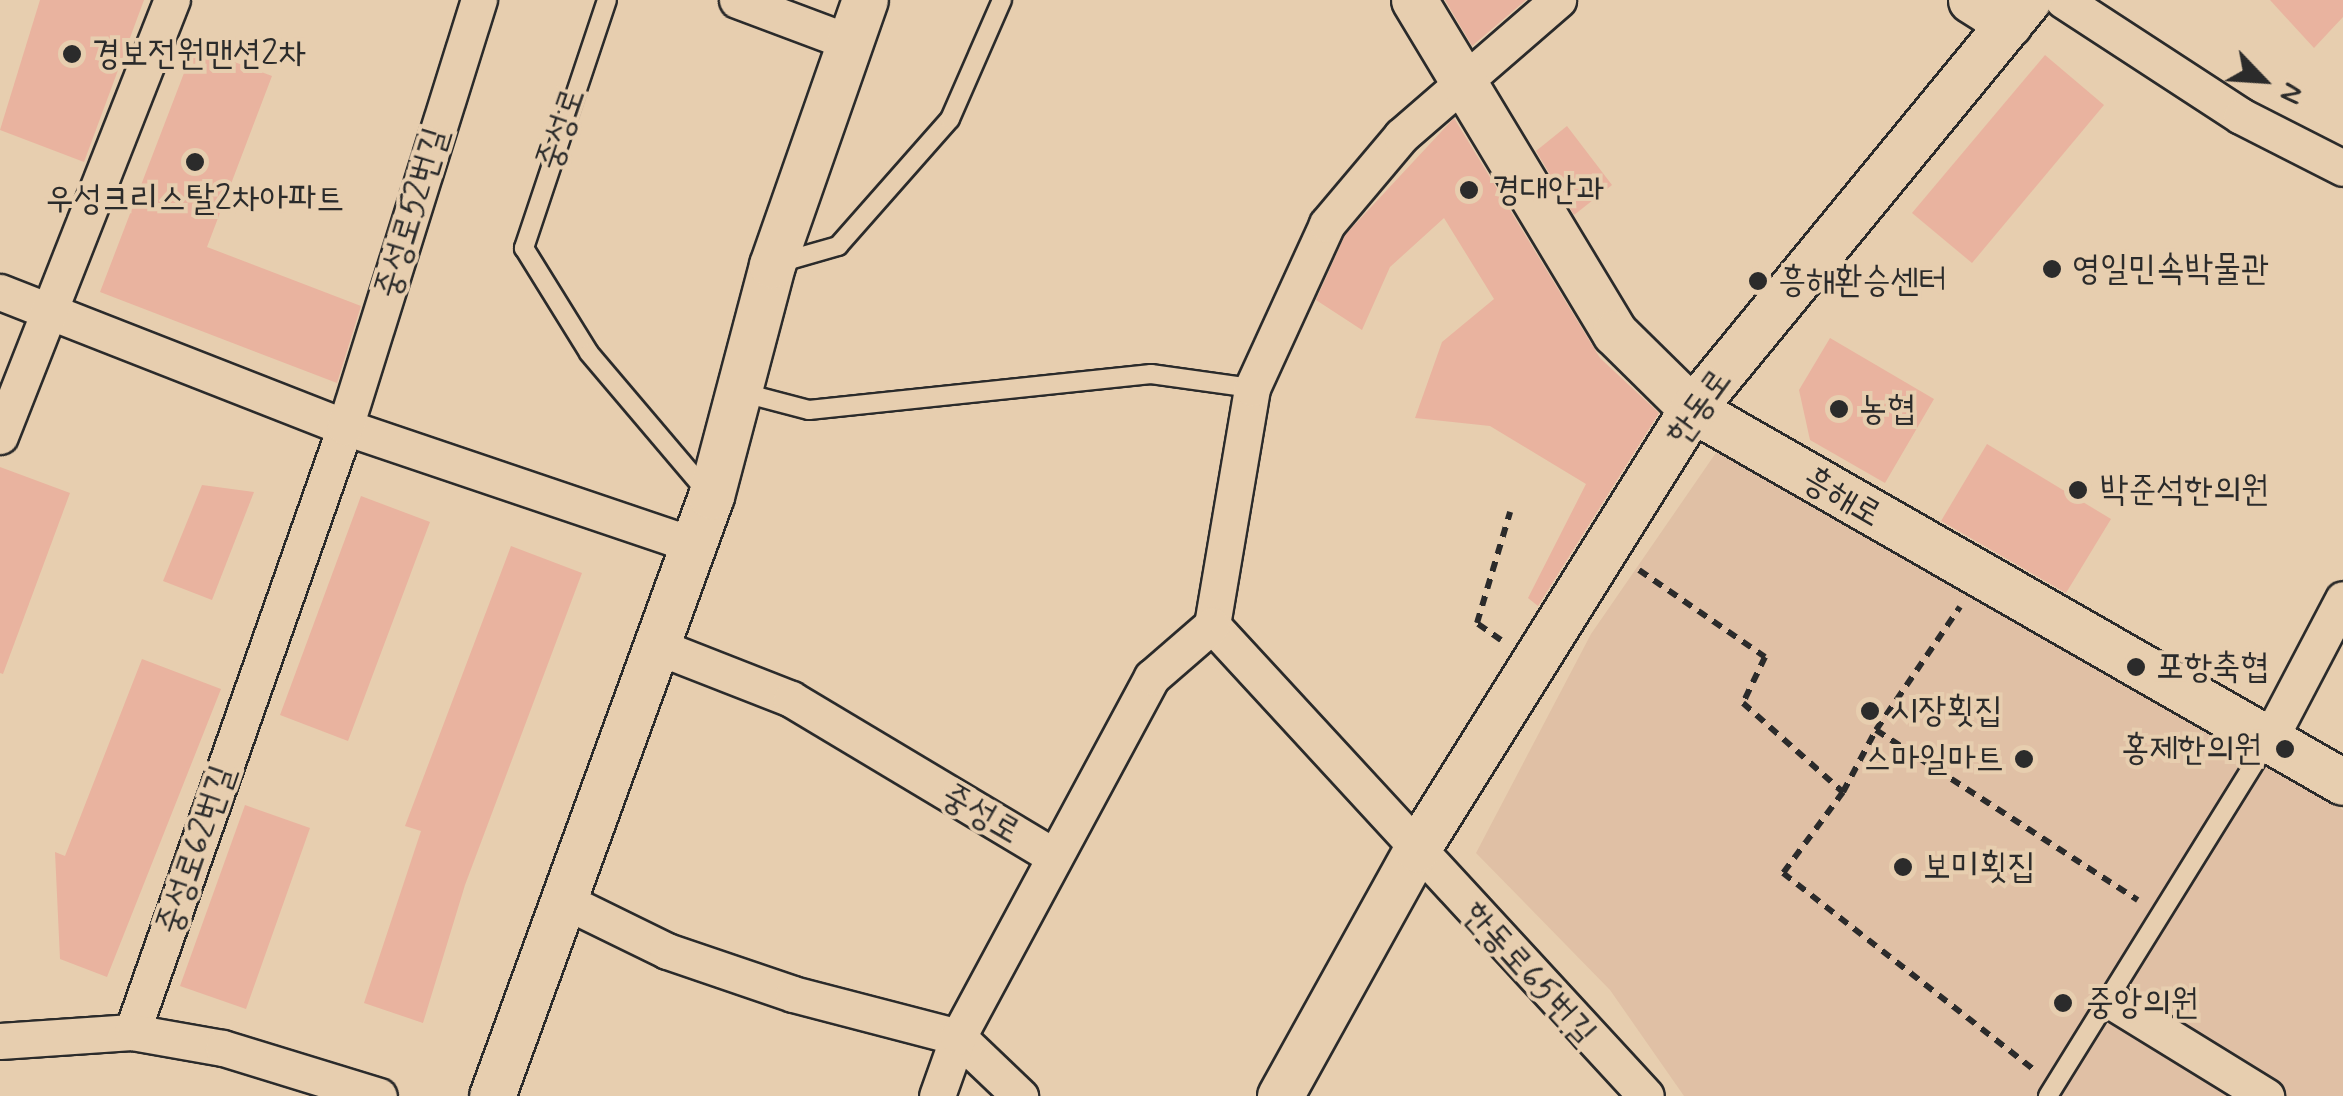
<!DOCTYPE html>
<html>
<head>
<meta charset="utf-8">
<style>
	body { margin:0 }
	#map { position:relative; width:2343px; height:1096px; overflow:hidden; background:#e7ceaf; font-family:Mynerve,"Poor Story",sans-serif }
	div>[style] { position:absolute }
	.built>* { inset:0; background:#e0c0a5 }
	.building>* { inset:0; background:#e9b39f }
	.path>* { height:6px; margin-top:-3px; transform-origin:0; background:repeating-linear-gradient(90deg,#2b2b2b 0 10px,transparent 0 18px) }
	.roads { filter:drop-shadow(2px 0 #2b2b2b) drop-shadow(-2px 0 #2b2b2b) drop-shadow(0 2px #2b2b2b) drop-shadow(0 -2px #2b2b2b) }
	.service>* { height:18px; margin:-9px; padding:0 9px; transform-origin:9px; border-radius:9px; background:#e7ceaf }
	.minor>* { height:35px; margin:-17.5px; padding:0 17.5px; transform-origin:17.5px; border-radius:17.5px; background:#e7ceaf }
	.tertiary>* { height:45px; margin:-22.5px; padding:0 22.5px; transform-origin:22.5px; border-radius:22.5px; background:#e7ceaf }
	.dots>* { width:28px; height:28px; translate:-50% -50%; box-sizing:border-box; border:5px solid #e7ceaf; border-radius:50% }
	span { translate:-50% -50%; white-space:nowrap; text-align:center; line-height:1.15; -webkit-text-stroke:8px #e7ceaf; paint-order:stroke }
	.poi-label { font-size:35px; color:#2b2b2b }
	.left { translate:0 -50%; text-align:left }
	.right { translate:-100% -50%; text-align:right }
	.street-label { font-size:35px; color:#2b2b2b }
	.north { position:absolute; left:2213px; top:30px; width:100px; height:100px; -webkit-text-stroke:8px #e7ceaf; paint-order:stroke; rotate:115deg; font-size:28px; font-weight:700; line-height:40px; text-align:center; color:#2b2b2b }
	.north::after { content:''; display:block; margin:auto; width:35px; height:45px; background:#2b2b2b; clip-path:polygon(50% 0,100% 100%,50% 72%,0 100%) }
</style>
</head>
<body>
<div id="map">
	<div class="built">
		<div style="clip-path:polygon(1722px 444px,2343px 810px,2343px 1096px,1684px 1096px,1610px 990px,1476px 853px,1591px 634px)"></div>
	</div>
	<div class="building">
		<div style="clip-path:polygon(40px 0,144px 0,84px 162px,0 130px)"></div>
		<div style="clip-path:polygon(1445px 0,1526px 0,1472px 46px)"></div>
		<div style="clip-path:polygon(2270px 0,2343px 0,2343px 17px,2314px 48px)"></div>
		<div style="clip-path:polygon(194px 47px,272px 76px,207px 247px,361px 306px,337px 383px,100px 292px)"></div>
		<div style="clip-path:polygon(2045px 55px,2104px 105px,1972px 263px,1912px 213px)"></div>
		<div style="clip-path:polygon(1454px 118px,1600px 358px,1659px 413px,1538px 606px,1528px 598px,1586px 484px,1490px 426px,1415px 418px,1442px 342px,1494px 299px,1444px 218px,1390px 267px,1362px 330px,1316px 300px,1345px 235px)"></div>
		<div style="clip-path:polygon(1567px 126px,1612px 185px,1574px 215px,1536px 151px)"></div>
		<div style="clip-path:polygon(1830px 338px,1934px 399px,1885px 483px,1810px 440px,1799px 390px)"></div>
		<div style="clip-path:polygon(1987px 444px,2111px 519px,2066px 593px,1941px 521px)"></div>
		<div style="clip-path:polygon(0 467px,70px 493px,3px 674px,0 673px)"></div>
		<div style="clip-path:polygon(202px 485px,254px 492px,212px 600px,163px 581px)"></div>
		<div style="clip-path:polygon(361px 496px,430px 522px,348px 741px,280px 715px)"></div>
		<div style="clip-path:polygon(511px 546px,582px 573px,465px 885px,423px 1023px,364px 1003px,421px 831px,405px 826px)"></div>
		<div style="clip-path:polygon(142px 659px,221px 689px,107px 977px,60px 959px,55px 852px,65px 856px)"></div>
		<div style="clip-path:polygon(245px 805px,310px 828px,246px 1009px,180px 986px)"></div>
	</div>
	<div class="path">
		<div style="left:1639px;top:570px;width:153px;rotate:34.6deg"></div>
		<div style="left:1765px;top:657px;width:51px;rotate:115.6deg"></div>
		<div style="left:1743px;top:703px;width:134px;rotate:41.7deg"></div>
		<div style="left:1843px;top:792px;width:101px;rotate:126.5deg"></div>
		<div style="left:1783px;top:873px;width:318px;rotate:38.1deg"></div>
		<div style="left:1501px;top:640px;width:29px;rotate:-145deg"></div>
		<div style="left:1477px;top:623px;width:116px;rotate:-73.4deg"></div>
		<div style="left:1876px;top:730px;width:149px;rotate:-55.7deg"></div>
		<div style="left:1843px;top:792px;width:70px;rotate:-62deg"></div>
		<div style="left:1876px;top:730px;width:312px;rotate:33deg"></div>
	</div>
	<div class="roads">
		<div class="service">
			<div style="left:607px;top:0;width:262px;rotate:108.5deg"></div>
			<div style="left:524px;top:248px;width:123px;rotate:58.2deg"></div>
			<div style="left:589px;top:353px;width:182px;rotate:49.7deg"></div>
			<div style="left:775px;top:264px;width:66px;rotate:-15.9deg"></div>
			<div style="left:838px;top:246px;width:169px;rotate:-48.6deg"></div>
			<div style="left:950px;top:119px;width:130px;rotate:-66.4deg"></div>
			<div style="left:744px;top:393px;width:67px;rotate:14.7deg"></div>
			<div style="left:809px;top:410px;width:344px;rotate:-6deg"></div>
			<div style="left:1151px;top:374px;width:102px;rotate:7.9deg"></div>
			<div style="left:2048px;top:1096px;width:419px;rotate:-58.2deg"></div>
		</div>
		<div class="minor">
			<div style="left:737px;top:0;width:116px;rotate:20.6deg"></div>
			<div style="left:2063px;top:0;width:212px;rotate:33.1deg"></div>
			<div style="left:2241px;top:116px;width:114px;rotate:27deg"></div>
			<div style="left:0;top:292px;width:370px;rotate:21.4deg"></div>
			<div style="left:345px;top:427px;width:367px;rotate:18.7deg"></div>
			<div style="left:0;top:436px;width:469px;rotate:-68.5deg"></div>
			<div style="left:1212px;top:625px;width:240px;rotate:-80.4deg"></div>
			<div style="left:1252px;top:388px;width:180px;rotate:-65.4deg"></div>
			<div style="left:1327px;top:224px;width:115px;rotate:-49.9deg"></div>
			<div style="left:1401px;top:136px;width:208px;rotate:-40.9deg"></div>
			<div style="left:1212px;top:625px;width:640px;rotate:47.34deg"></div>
			<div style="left:656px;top:646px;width:145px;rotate:21.4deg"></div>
			<div style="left:791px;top:699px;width:305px;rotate:30.9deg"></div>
			<div style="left:2269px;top:740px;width:159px;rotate:-62.3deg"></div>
			<div style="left:565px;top:901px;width:114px;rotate:26.1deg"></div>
			<div style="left:667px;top:951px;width:133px;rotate:18.8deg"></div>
			<div style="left:793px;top:994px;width:171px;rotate:14.6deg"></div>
			<div style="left:958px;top:1037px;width:86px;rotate:43.6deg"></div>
			<div style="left:2113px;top:1002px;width:180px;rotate:31.6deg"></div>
			<div style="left:132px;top:1032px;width:641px;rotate:-70.6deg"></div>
			<div style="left:345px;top:427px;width:448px;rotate:-72.6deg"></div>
			<div style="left:0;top:1041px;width:132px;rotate:-3.9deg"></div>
			<div style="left:132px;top:1032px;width:92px;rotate:10deg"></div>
			<div style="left:223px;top:1048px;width:163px;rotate:17.1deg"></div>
			<div style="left:937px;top:1096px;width:63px;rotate:-70.4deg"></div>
			<div style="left:958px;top:1037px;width:409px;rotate:-61.7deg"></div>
			<div style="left:1152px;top:677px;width:79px;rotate:-40.9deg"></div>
		</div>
		<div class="tertiary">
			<div style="left:1414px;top:0;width:389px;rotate:58.9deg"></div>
			<div style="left:1615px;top:333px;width:108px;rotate:44.6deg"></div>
			<div style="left:1692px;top:409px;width:750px;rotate:29.81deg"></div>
			<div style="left:1971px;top:0;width:45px;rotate:32.3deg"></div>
			<div style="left:492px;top:1096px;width:639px;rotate:-69.95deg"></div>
			<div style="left:711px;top:496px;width:239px;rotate:-75.2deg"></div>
			<div style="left:772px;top:265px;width:281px;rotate:-70.7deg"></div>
			<div style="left:1280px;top:1096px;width:282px;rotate:-61deg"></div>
			<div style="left:1417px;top:849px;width:519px;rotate:-57.99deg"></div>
			<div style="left:1692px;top:409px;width:529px;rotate:-50.6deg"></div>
		</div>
	</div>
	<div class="dots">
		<div style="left:72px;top:54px;background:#2b2b2b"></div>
		<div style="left:195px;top:162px;background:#2b2b2b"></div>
		<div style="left:1469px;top:190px;background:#2b2b2b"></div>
		<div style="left:2052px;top:269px;background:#2b2b2b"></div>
		<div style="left:1758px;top:281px;background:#2b2b2b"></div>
		<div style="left:1839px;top:409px;background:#2b2b2b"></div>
		<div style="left:2078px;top:490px;background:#2b2b2b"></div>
		<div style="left:2136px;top:667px;background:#2b2b2b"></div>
		<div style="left:1870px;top:711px;background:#2b2b2b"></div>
		<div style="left:2285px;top:749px;background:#2b2b2b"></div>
		<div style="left:2024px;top:759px;background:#2b2b2b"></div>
		<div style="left:1903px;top:867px;background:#2b2b2b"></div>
		<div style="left:2063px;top:1003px;background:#2b2b2b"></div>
	</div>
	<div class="poi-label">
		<span class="left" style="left:92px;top:54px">경보전원맨션2차</span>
		<span class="left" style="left:1492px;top:190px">경대안과</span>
		<span style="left:195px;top:199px">우성크리스탈2차아파트</span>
		<span class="left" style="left:2072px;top:269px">영일민속박물관</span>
		<span class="left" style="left:1778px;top:281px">흥해환승센터</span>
		<span class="left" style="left:1859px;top:409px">농협</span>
		<span class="left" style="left:2100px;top:490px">박준석한의원</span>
		<span class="left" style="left:2156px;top:667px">포항축협</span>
		<span class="left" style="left:1890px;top:711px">시장횟집</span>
		<span class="right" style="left:2262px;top:749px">홍제한의원</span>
		<span class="right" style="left:2004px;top:759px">스마일마트</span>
		<span class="left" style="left:1923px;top:867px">보미횟집</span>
		<span class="left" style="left:2086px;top:1003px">중앙의원</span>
	</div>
	<div class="street-label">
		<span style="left:561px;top:129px;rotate:-71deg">중성로</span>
		<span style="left:412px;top:213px;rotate:-73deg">중성로52번길</span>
		<span style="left:1699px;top:407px;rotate:-54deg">한동로</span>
		<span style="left:1842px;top:497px;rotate:30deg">흥해로</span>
		<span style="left:981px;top:814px;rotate:30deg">중성로</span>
		<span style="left:196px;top:850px;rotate:-71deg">중성로62번길</span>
		<span style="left:1529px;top:974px;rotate:48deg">한동로65번길</span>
	</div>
	<div class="north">N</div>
</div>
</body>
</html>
